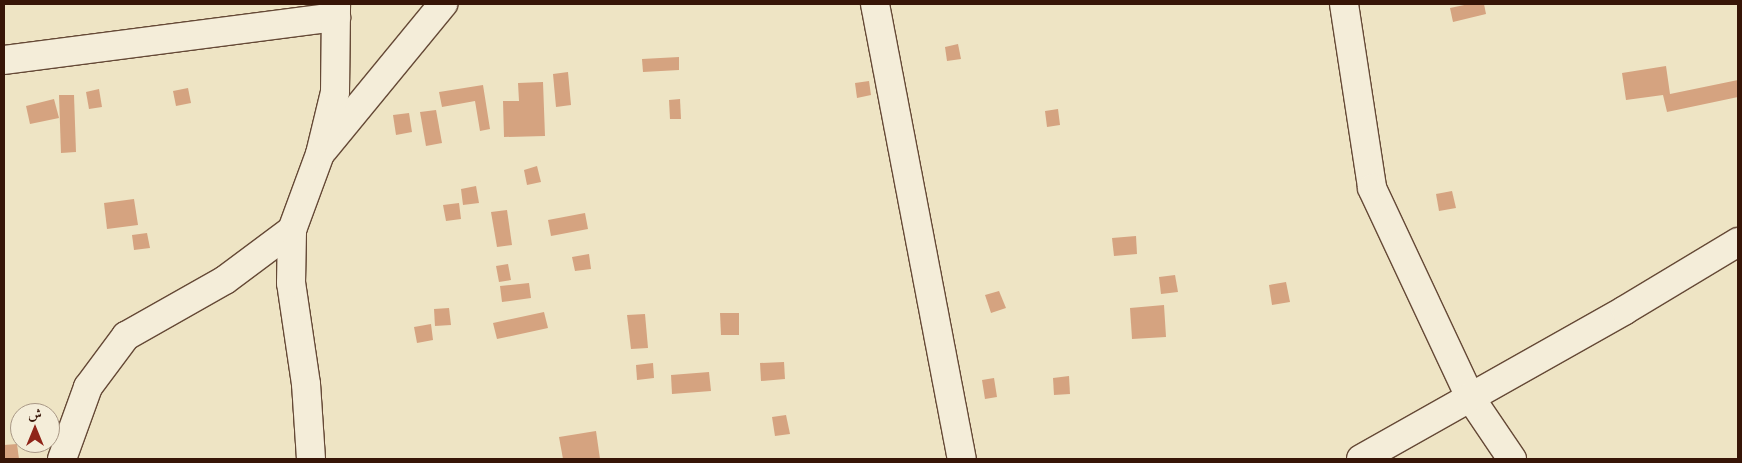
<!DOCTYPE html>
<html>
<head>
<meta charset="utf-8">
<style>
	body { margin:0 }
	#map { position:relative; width:1742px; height:463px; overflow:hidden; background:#eee4c4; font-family:"Libre Caslon Text",Amiri,serif }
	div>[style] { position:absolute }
	.building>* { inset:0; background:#d5a380 }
	.roads { filter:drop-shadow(1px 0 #654936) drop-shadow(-1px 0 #654936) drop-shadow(0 1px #654936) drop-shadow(0 -1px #654936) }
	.minor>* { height:28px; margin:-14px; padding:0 14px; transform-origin:14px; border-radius:14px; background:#f4edd9 }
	span { translate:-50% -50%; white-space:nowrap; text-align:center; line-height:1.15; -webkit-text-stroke:4px #f4edd9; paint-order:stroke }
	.frame { position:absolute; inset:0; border:5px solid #371507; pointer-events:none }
	.north { position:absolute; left:10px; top:403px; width:50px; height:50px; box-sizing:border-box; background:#f4edd9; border:1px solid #a89785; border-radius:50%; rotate:0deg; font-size:14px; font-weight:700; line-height:20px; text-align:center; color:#371507 }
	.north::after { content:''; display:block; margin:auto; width:18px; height:22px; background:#8f2418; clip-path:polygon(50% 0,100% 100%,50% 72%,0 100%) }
</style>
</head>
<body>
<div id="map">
	<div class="building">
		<div style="clip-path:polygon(1469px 4px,1484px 4px,1486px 14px,1453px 22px,1450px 8px)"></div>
		<div style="clip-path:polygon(958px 44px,961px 59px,947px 61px,945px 47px)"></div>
		<div style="clip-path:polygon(679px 57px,679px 70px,643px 72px,642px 59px)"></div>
		<div style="clip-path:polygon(1666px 66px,1670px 94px,1738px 80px,1738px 97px,1667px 112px,1663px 95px,1626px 100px,1622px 73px)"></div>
		<div style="clip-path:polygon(568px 72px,571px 105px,556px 107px,553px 74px)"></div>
		<div style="clip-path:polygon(869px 81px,871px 95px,857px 98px,855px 83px)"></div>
		<div style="clip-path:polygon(543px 82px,545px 136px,504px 137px,503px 101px,519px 101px,518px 83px)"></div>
		<div style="clip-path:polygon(483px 85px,490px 129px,480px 131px,475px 101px,442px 107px,439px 92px)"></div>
		<div style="clip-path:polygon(188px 88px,191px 103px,176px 106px,173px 91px)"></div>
		<div style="clip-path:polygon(99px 89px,102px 107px,89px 109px,86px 92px)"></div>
		<div style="clip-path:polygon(59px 95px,74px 95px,76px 152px,61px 153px)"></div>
		<div style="clip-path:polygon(54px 99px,59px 118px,30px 124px,26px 106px)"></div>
		<div style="clip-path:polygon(680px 99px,681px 119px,670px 119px,669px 100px)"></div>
		<div style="clip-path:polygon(1058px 109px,1060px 125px,1047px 127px,1045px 111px)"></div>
		<div style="clip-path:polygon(436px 110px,442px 143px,426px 146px,420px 112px)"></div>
		<div style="clip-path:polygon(409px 113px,412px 132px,396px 135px,393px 115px)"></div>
		<div style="clip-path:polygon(537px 166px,541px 182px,527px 185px,524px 170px)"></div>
		<div style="clip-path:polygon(476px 186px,479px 203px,463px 205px,461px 189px)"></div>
		<div style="clip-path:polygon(1452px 191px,1456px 208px,1439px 211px,1436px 194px)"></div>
		<div style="clip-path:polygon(134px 199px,138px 225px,107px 229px,104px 203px)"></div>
		<div style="clip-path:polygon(459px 203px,461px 219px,446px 221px,443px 205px)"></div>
		<div style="clip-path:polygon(507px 210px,512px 245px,497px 247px,491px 212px)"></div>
		<div style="clip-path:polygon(585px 213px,588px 229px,551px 236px,548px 220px)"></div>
		<div style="clip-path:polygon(147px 233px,150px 248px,134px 250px,132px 235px)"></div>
		<div style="clip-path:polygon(1136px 236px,1137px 254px,1114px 256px,1112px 238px)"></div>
		<div style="clip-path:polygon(589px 254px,591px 269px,575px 271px,572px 257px)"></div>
		<div style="clip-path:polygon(508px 264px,511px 280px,499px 282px,496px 266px)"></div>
		<div style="clip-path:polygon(1175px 275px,1178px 292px,1161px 294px,1159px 277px)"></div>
		<div style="clip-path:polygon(1286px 282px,1290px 302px,1272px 305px,1269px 285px)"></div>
		<div style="clip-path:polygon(529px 283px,531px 298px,502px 302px,500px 286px)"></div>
		<div style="clip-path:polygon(999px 291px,1006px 308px,991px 313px,985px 295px)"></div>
		<div style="clip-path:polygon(1164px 305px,1166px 337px,1132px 339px,1130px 308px)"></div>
		<div style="clip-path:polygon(449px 308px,451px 325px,435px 326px,434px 309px)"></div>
		<div style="clip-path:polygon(544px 312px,548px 328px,497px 339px,493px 323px)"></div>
		<div style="clip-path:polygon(720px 313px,739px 313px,739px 335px,721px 335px)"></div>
		<div style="clip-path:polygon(645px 314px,648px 348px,631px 349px,627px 315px)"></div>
		<div style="clip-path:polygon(431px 324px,433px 340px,417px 343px,414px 327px)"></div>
		<div style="clip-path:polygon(784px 362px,785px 379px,761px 381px,760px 363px)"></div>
		<div style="clip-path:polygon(653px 363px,654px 378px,637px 380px,636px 365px)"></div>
		<div style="clip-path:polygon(709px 372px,711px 391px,672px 394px,671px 375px)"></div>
		<div style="clip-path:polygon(1069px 376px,1070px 394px,1054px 395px,1053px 378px)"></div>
		<div style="clip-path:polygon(994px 378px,997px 397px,985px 399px,982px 380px)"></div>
		<div style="clip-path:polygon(786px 415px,790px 434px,775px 436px,772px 417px)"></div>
		<div style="clip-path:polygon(596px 431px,600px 459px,563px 459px,559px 437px)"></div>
		<div style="clip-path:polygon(17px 444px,19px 459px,4px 459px,4px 445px)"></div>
	</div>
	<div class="roads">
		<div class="minor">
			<div style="left:875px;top:4px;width:463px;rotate:79.2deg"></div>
			<div style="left:1344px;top:4px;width:186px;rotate:81.3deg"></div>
			<div style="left:1372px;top:188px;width:231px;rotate:64.9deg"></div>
			<div style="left:1470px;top:397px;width:75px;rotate:55.9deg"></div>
			<div style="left:4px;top:60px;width:335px;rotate:-7.4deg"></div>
			<div style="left:324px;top:149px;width:188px;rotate:-50.6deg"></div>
			<div style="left:62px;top:459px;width:77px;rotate:-70.1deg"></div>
			<div style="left:88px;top:387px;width:64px;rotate:-53.3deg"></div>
			<div style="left:126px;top:336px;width:114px;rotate:-29.5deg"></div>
			<div style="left:225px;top:280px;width:84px;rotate:-36.7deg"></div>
			<div style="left:311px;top:459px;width:75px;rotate:-93.8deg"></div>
			<div style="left:306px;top:384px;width:102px;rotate:-98.4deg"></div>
			<div style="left:291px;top:283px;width:53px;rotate:-88.9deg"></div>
			<div style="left:292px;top:230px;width:81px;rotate:-69.8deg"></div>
			<div style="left:320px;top:154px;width:64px;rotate:-76.4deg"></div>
			<div style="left:335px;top:92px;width:88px;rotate:-89.3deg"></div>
			<div style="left:1361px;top:459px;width:303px;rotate:-29.4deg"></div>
			<div style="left:1625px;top:310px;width:132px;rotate:-31deg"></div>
		</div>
	</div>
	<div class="frame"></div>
	<div class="north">ش</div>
</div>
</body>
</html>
